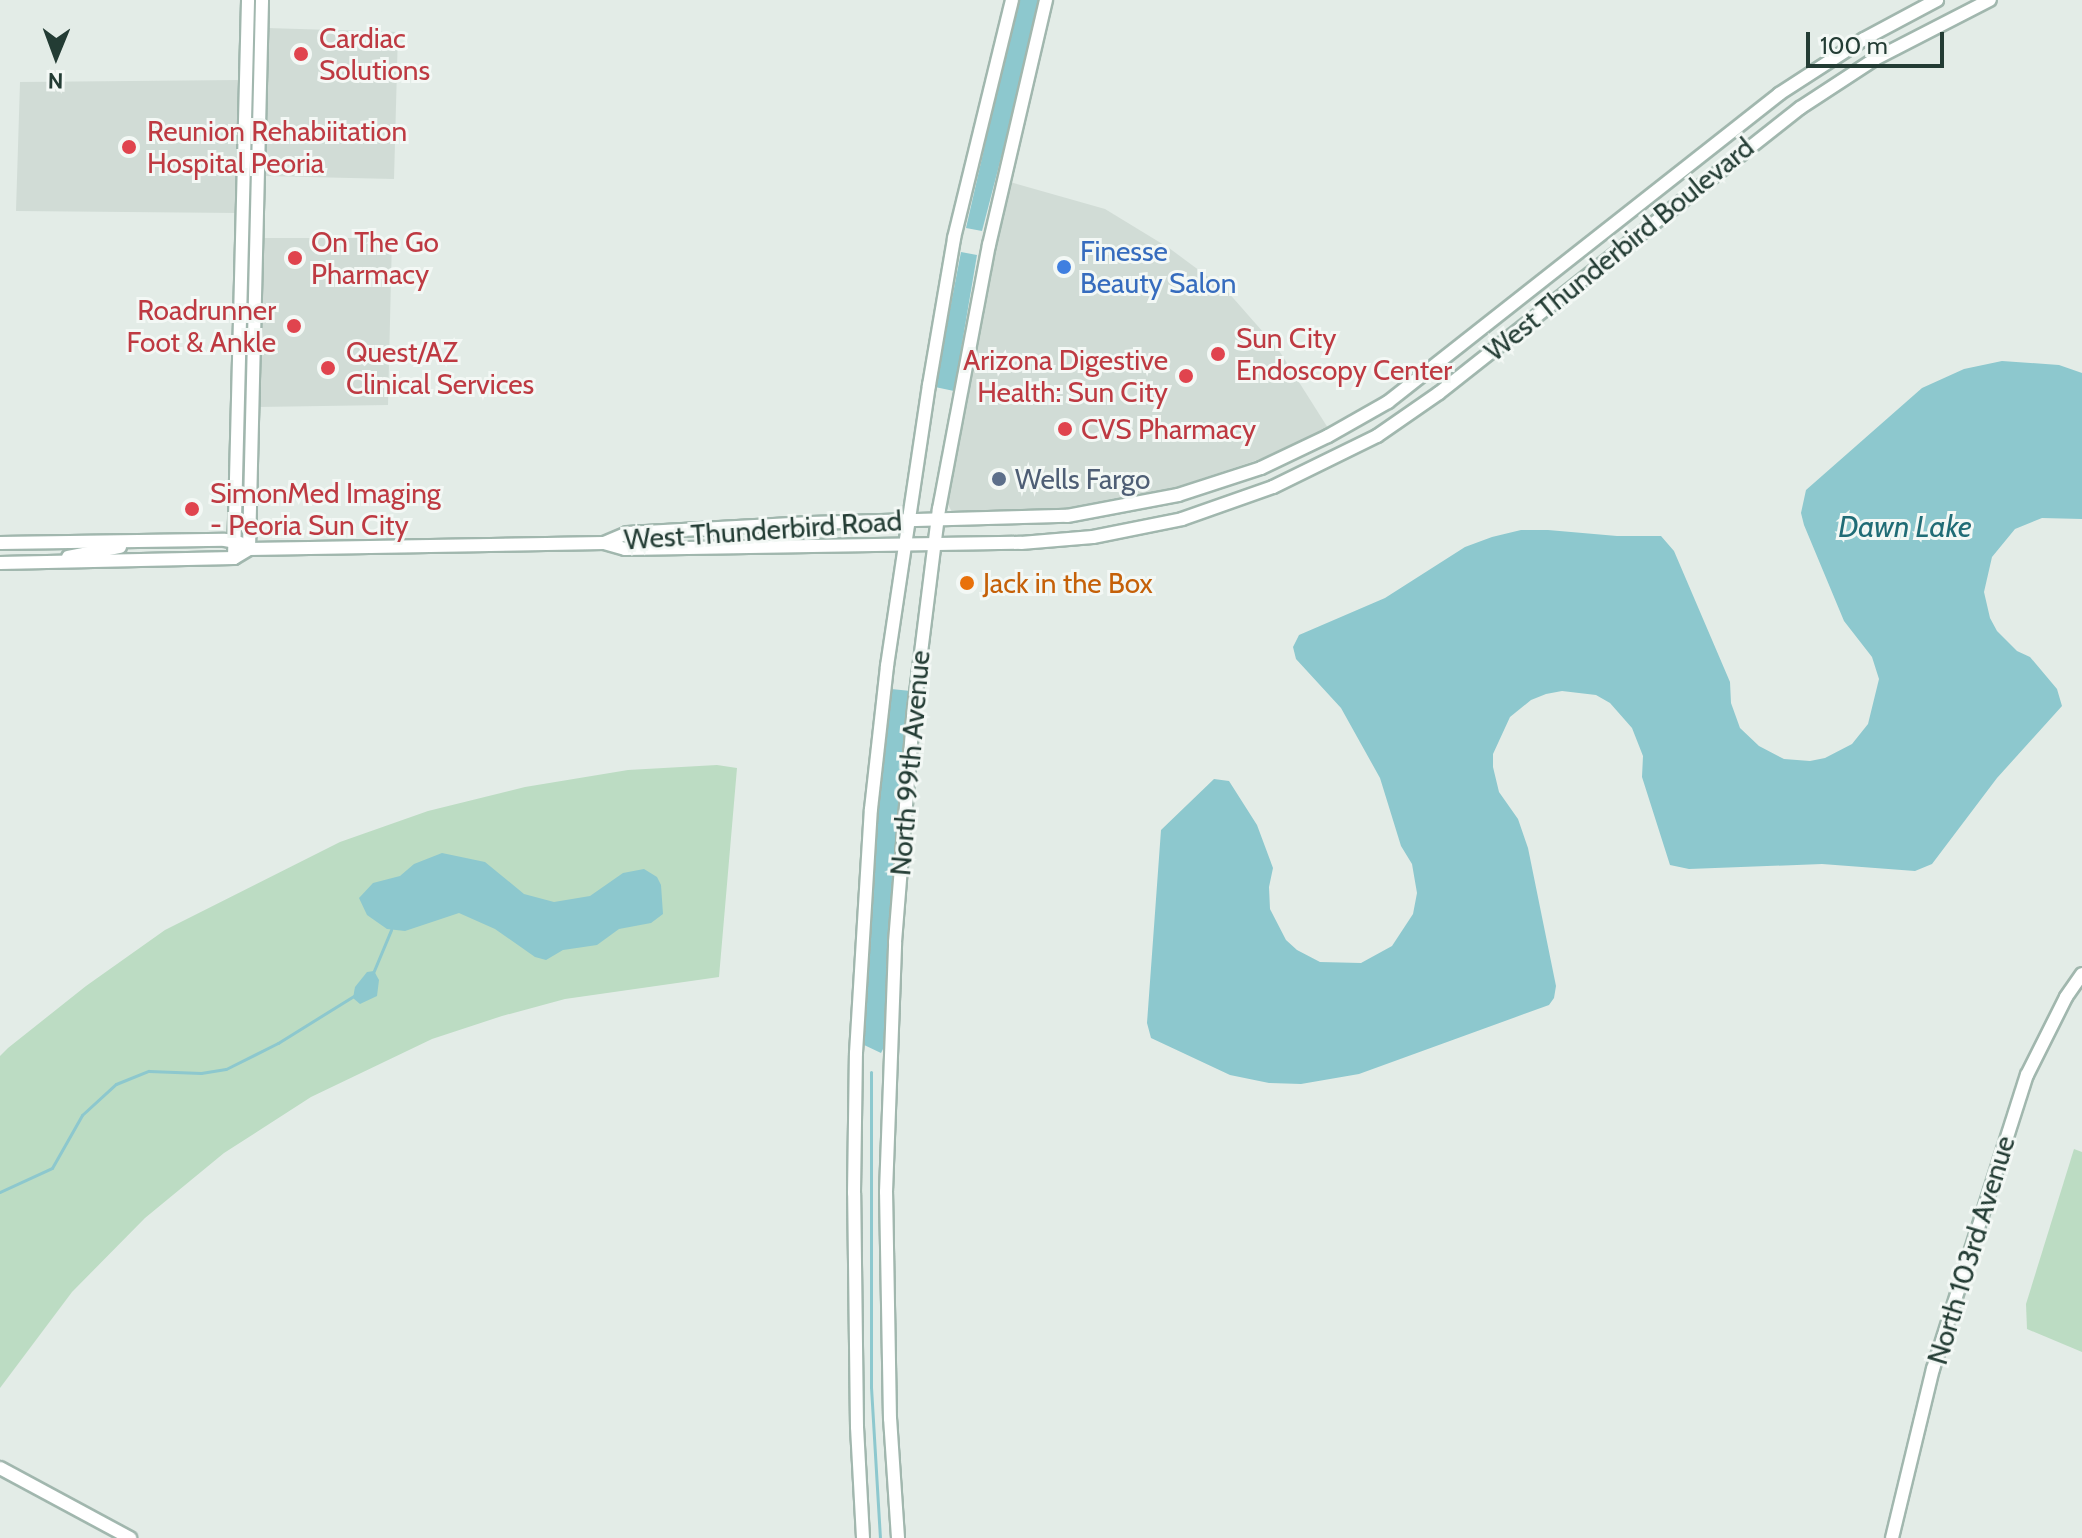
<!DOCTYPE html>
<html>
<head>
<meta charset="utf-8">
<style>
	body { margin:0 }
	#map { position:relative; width:2082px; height:1538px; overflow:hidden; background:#e3ece7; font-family:Cabin,sans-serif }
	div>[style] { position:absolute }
	.built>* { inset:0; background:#d1dcd6 }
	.green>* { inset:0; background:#bcdcc3 }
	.water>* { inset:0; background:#8dc8ce }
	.stream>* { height:3px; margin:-1.5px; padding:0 1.5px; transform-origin:1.5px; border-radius:1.5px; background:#8dc8ce }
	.roads { filter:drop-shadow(2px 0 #a1b7ae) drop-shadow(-2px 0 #a1b7ae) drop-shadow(0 2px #a1b7ae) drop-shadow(0 -2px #a1b7ae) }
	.secondary>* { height:12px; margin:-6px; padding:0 6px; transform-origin:6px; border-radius:6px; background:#fff }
	.dots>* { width:22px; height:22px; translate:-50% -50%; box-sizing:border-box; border:4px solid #f3f8f5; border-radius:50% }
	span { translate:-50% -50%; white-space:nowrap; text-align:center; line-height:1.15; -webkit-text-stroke:6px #f3f8f5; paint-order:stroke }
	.health-label { font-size:28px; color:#be3a42 }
	.left { translate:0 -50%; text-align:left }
	.right { translate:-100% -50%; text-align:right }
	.street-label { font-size:28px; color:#233c34 }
	.shop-label { font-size:28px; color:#366cbe }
	.service-label { font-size:28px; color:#4e5e75 }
	.food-label { font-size:28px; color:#c56008 }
	.water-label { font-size:30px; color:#206c76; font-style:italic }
	.north { position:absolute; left:16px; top:16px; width:80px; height:80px; -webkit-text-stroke:6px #f3f8f5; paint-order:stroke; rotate:181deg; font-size:22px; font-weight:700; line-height:32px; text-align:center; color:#233c34 }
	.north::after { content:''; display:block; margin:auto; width:28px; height:36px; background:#233c34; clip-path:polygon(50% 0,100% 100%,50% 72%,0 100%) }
	.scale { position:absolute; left:1806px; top:32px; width:138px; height:36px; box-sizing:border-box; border:4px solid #233c34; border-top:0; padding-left:10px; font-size:24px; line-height:28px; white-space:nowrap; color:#233c34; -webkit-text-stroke:6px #f3f8f5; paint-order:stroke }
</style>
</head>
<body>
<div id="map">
	<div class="built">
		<div style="clip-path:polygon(267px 28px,398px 32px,394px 179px,264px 176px)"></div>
		<div style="clip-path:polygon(241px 80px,238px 213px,16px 211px,20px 82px)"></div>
		<div style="clip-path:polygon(1010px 182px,1105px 209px,1169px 248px,1227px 291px,1278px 349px,1328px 428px,1272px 455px,1165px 491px,1071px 509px,964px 515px,952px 512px,945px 499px,954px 446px)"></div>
		<div style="clip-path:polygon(262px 238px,392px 238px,388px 405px,258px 407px)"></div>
	</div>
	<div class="green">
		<div style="clip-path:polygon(717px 765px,737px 768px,719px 977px,565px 999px,502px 1016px,432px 1039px,311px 1097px,224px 1153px,145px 1218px,72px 1292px,0 1388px,0 1056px,8px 1048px,86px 986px,165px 930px,340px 842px,428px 811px,525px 787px,628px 770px)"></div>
		<div style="clip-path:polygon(2074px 1149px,2082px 1152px,2082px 1352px,2027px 1329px,2026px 1304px)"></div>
	</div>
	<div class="water">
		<div style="clip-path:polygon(1018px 0,1042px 0,982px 231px,966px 228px)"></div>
		<div style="clip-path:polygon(961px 252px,977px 255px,954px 391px,935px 387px)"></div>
		<div style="clip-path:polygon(2002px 361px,2059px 365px,2082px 373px,2082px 519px,2042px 518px,2015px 529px,1992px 557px,1984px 592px,1990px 618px,1997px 631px,2017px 651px,2030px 657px,2057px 689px,2062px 706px,1997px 778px,1932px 864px,1915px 871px,1822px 864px,1689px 869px,1670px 865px,1642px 777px,1643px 756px,1632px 728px,1610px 703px,1596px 695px,1562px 691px,1546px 694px,1531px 700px,1510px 717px,1493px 754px,1493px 767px,1499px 792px,1518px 819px,1528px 848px,1556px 986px,1554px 998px,1549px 1005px,1359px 1074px,1301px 1084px,1269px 1083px,1230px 1075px,1151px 1038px,1147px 1023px,1161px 830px,1214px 779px,1229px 781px,1257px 825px,1273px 868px,1269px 887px,1270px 909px,1286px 940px,1297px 950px,1320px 962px,1361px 963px,1392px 946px,1413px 914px,1417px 893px,1412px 864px,1401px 846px,1380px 778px,1341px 708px,1296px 659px,1293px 647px,1299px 635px,1385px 598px,1465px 547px,1492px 537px,1521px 530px,1548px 530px,1617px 536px,1661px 536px,1674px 551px,1730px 682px,1731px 703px,1740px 728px,1759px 746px,1784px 759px,1810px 761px,1825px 758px,1852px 744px,1868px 724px,1879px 679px,1872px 657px,1844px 621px,1804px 525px,1801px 513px,1806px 490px,1922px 388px,1964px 369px)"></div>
		<div style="clip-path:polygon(891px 689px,911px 691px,884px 1047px,881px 1053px,862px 1044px,873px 856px)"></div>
		<div style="clip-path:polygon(442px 853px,485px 862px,524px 894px,554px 902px,590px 896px,623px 873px,644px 869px,657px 877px,661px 885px,663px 914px,651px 923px,619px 929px,597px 945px,563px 950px,546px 960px,535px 957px,495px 929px,459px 913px,405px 931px,387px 929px,367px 915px,359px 898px,373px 883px,400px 876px,414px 864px)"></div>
		<div style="clip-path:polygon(374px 971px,379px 980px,377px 996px,360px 1004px,353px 998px,355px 987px,367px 972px)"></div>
	</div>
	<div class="stream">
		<div style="left:373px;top:973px;width:47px;rotate:-67.3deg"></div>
		<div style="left:871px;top:1072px;width:315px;rotate:90deg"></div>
		<div style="left:871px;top:1387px;width:151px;rotate:86.6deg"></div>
		<div style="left:0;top:1192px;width:57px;rotate:-24.8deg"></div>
		<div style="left:52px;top:1168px;width:61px;rotate:-60.5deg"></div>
		<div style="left:82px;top:1115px;width:46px;rotate:-42.4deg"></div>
		<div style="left:116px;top:1084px;width:35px;rotate:-22deg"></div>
		<div style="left:149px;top:1071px;width:52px;rotate:2.2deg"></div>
		<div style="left:201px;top:1073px;width:25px;rotate:-9deg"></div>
		<div style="left:226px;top:1069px;width:58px;rotate:-26.6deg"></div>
		<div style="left:278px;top:1043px;width:91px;rotate:-31.9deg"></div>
	</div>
	<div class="roads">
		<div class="secondary">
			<div style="left:0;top:543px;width:225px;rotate:-0.8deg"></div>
			<div style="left:225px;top:540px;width:15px;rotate:11deg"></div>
			<div style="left:604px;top:543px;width:25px;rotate:-23deg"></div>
			<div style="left:627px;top:533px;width:183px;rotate:-3.1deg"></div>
			<div style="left:810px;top:523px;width:257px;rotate:-1.6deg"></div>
			<div style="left:1067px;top:516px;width:113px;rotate:-10.7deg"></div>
			<div style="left:1178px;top:495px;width:87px;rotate:-18deg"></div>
			<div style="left:1261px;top:468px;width:74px;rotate:-25.5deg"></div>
			<div style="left:1328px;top:436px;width:69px;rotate:-29.5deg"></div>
			<div style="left:1388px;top:402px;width:498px;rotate:-38.2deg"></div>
			<div style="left:1779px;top:94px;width:101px;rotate:-32.9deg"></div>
			<div style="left:1864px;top:39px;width:83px;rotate:-28.1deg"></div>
			<div style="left:249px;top:549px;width:549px;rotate:-88.64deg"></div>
			<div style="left:68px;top:557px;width:53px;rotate:-10.9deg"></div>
			<div style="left:234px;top:558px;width:558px;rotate:-88.56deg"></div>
			<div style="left:0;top:563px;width:234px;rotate:-1.2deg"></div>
			<div style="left:234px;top:558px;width:17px;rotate:-31deg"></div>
			<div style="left:249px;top:549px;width:121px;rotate:-0.9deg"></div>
			<div style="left:370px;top:547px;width:234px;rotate:-1deg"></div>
			<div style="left:604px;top:543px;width:22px;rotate:16deg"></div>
			<div style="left:625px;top:549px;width:396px;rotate:-0.9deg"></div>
			<div style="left:1021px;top:543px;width:72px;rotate:-4.8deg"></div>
			<div style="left:1093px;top:537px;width:91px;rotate:-11.4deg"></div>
			<div style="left:1182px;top:519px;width:96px;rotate:-19.4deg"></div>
			<div style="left:1273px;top:487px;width:116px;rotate:-26.1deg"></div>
			<div style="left:1377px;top:436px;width:75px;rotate:-34.7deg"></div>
			<div style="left:1439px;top:393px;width:460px;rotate:-38.3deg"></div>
			<div style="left:1800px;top:108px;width:90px;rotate:-33.2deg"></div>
			<div style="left:1875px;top:59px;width:129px;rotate:-27.2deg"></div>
			<div style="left:0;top:1468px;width:148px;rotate:28.3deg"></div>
			<div style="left:863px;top:1538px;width:111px;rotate:-93.1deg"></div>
			<div style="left:857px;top:1427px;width:234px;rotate:-90.7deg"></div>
			<div style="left:854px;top:1193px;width:140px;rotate:-89.2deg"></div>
			<div style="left:856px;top:1053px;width:244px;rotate:-86.5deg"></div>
			<div style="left:871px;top:809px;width:144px;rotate:-83.6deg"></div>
			<div style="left:887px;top:666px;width:284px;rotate:-81.5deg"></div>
			<div style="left:929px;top:385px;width:149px;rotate:-80.3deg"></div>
			<div style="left:954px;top:238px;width:245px;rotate:-76.3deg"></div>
			<div style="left:898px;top:1538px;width:119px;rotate:-93.8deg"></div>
			<div style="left:890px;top:1419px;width:227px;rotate:-91deg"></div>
			<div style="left:886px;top:1192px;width:250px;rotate:-87.9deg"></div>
			<div style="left:895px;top:942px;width:226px;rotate:-85.4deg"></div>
			<div style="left:913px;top:717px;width:210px;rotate:-82.9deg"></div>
			<div style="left:939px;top:509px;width:269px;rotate:-79.3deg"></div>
			<div style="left:989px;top:245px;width:252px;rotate:-76.9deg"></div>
			<div style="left:1892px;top:1538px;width:174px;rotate:-76.4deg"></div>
			<div style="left:1933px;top:1369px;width:309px;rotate:-72.3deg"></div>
			<div style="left:2027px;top:1075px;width:87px;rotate:-63.4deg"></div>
			<div style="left:2066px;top:997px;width:28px;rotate:-55deg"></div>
		</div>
	</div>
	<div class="dots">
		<div style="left:301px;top:54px;background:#e0444e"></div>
		<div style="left:129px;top:147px;background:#e0444e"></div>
		<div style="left:295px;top:258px;background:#e0444e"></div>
		<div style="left:1064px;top:267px;background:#3f7fe0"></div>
		<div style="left:294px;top:326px;background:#e0444e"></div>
		<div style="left:1218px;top:354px;background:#e0444e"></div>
		<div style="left:328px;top:368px;background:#e0444e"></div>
		<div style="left:1186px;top:376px;background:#e0444e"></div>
		<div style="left:1065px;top:429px;background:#e0444e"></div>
		<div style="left:999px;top:479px;background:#5c6f8a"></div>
		<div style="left:192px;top:509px;background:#e0444e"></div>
		<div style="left:967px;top:583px;background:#e8710a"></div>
	</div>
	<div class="health-label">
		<span class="left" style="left:319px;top:54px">Cardiac<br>Solutions</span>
		<span class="left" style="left:147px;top:147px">Reunion Rehabiitation<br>Hospital Peoria</span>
		<span class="left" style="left:311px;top:258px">On The Go<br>Pharmacy</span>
		<span class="right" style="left:276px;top:326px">Roadrunner<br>Foot &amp; Ankle</span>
		<span class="left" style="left:1236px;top:354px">Sun City<br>Endoscopy Center</span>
		<span class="left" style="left:346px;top:368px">Quest/AZ<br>Clinical Services</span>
		<span class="right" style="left:1168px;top:376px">Arizona Digestive<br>Health: Sun City</span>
		<span class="left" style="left:1081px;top:429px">CVS Pharmacy</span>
		<span class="left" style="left:210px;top:509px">SimonMed Imaging<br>- Peoria Sun City</span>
	</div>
	<div class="street-label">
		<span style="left:1619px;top:249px;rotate:-39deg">West Thunderbird Boulevard</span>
		<span style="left:763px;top:530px;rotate:-4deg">West Thunderbird Road</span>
		<span style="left:910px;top:763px;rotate:-85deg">North 99th Avenue</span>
		<span style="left:1971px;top:1250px;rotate:-73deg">North 103rd Avenue</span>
	</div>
	<div class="shop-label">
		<span class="left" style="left:1080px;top:267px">Finesse<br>Beauty Salon</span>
	</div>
	<div class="service-label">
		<span class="left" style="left:1015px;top:479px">Wells Fargo</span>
	</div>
	<div class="food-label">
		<span class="left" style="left:983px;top:583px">Jack in the Box</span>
	</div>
	<div class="water-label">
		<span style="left:1905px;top:527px">Dawn Lake</span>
	</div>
	<div class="north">N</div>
	<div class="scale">100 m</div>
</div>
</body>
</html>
